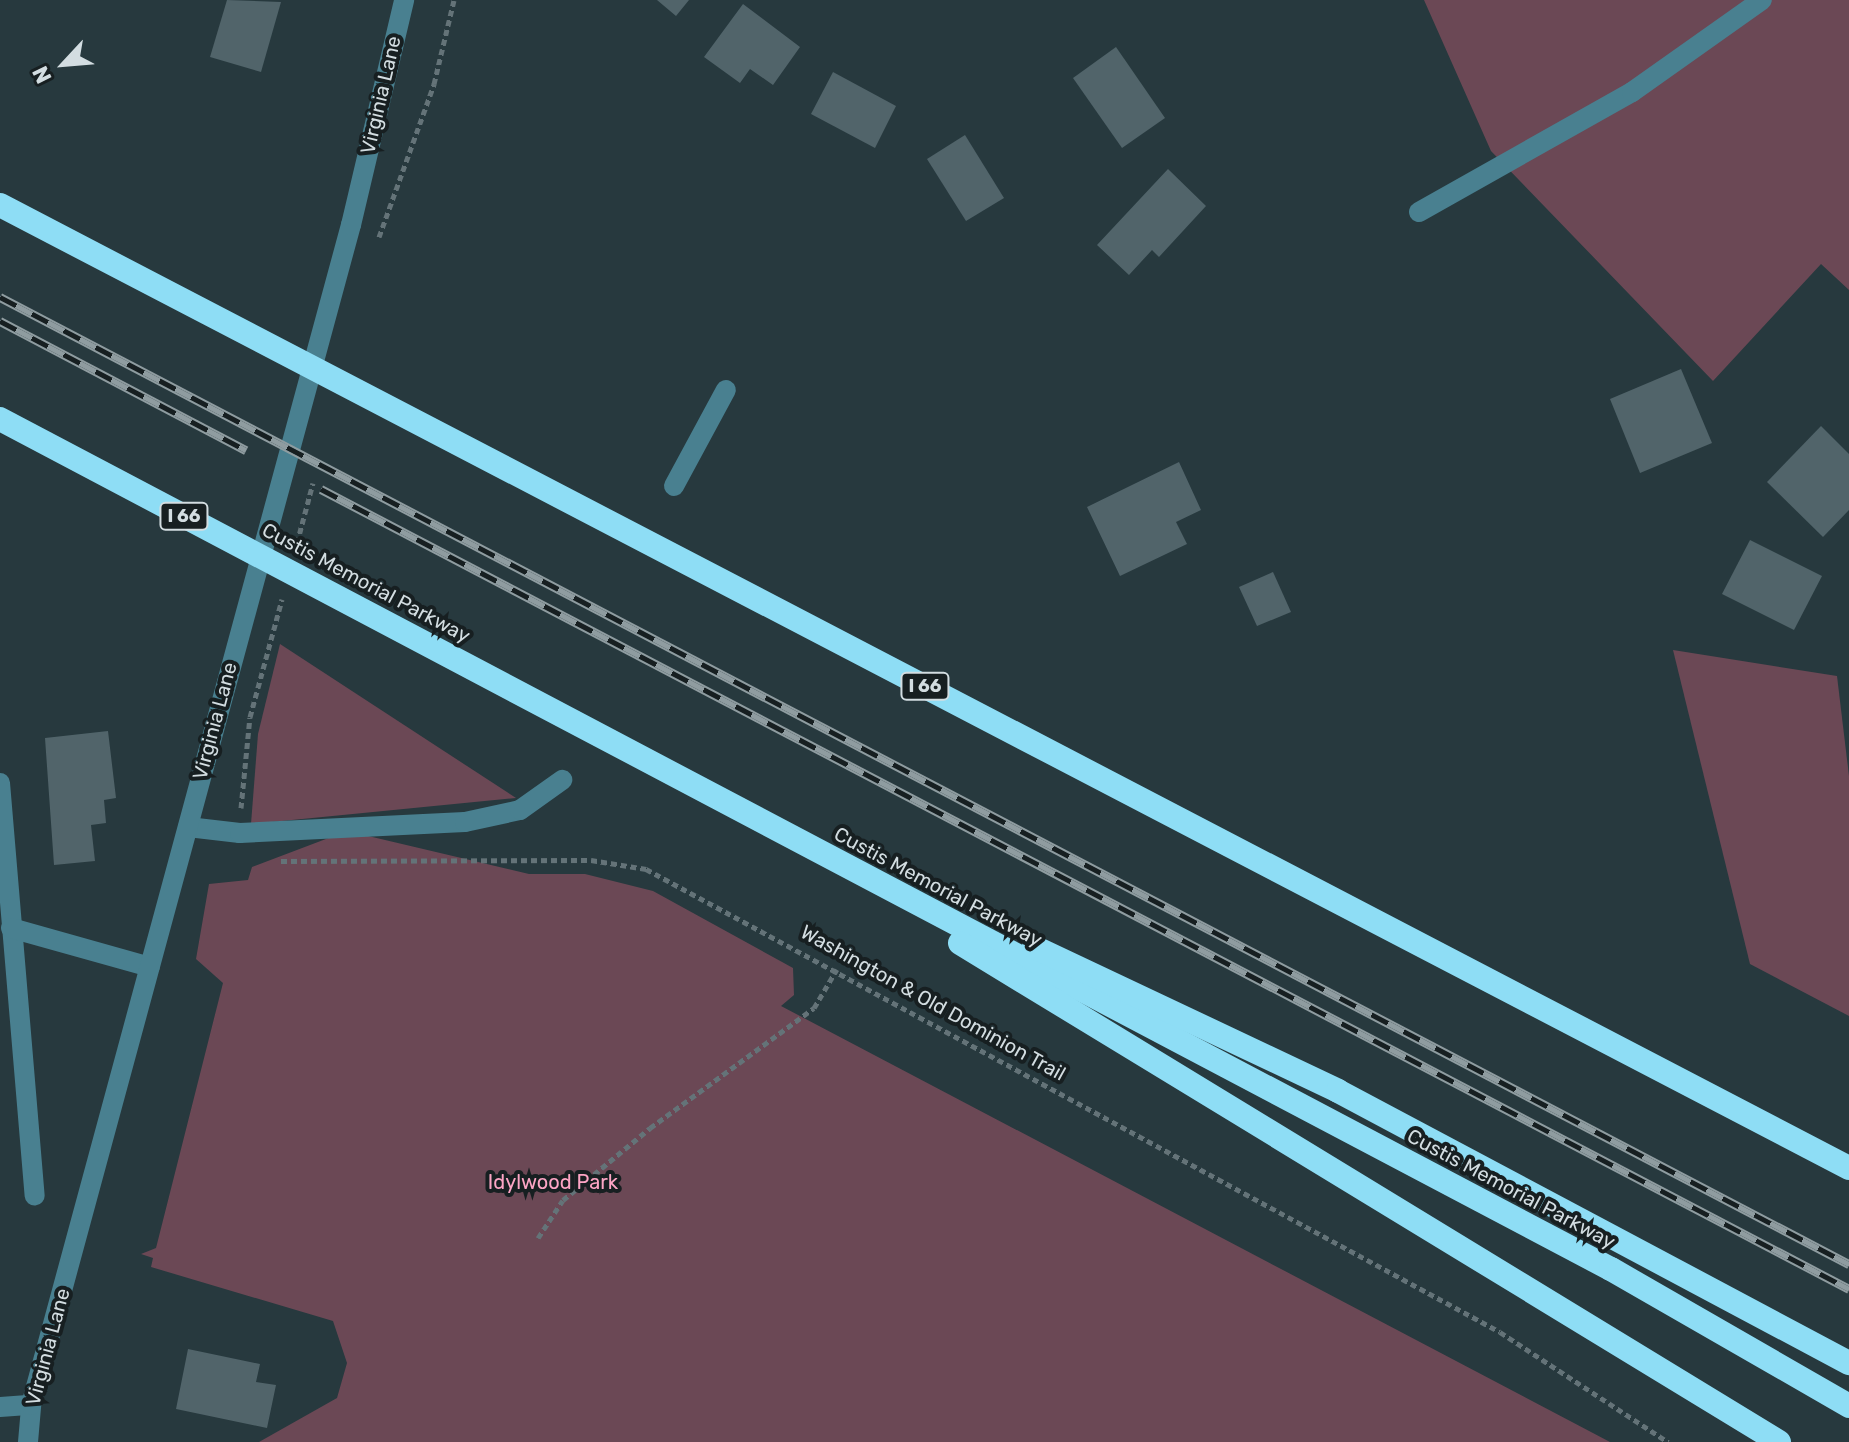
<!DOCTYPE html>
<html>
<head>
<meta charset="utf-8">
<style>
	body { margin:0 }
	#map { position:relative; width:1849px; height:1442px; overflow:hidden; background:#27393e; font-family:Rubik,sans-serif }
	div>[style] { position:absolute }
	.green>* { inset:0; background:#6b4855 }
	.building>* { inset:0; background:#51646a }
	.path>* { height:5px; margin-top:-2.5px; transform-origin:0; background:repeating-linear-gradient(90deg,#647378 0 6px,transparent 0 10px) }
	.minor>* { height:20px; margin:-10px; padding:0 10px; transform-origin:10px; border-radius:10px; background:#498090 }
	.highway>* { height:24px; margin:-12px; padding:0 12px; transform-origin:12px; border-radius:12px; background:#8eddf5 }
	.rail>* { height:9px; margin-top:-4.5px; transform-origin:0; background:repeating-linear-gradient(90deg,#171f21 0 18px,#8f9ca0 0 36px); box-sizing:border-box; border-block:2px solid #8f9ca0 }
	span { translate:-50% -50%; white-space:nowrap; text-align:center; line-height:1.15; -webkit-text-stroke:8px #171f21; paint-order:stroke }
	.shield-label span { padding:2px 6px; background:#171f21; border:2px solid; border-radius:6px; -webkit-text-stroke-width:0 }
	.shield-label { font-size:18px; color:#d3dde1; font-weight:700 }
	.street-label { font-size:20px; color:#d3dde1 }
	.park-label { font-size:20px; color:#fda5c5 }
	.north { position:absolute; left:24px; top:24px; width:80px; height:80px; -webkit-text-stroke:6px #171f21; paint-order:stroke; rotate:244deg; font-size:22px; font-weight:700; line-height:32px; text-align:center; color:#d3dde1 }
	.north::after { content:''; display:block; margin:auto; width:28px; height:36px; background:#d3dde1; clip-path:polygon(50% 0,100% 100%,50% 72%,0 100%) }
</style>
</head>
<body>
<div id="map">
	<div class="green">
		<div style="clip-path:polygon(1424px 0,1849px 0,1849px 290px,1821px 264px,1713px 381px,1491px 151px)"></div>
		<div style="clip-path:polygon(280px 644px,516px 798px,251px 824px,258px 734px)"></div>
		<div style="clip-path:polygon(1673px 650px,1837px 676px,1849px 776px,1849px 1016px,1750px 964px)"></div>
		<div style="clip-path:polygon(347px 831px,529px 874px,585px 874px,653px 891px,793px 968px,794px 995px,781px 1006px,1610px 1442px,259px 1442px,337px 1398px,347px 1363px,333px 1321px,151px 1267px,153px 1258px,141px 1254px,156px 1248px,223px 983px,196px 959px,209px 884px,248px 880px,252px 867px)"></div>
	</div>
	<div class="building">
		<div style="clip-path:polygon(227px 0,281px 2px,261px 72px,210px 57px)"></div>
		<div style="clip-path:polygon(657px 0,689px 0,676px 16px)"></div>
		<div style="clip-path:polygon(743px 4px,800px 47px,773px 85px,750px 69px,740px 83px,704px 57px)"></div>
		<div style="clip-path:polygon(1116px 47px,1165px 118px,1122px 148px,1073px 78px)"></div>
		<div style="clip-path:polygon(833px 72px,896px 106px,875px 148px,811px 114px)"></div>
		<div style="clip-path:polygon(965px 135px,1004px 198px,966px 221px,927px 159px)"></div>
		<div style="clip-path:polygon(1168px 169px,1206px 206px,1159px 257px,1152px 250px,1129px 275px,1097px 245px)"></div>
		<div style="clip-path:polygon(1681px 369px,1712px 443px,1640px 473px,1610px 399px)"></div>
		<div style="clip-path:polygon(1821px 426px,1849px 454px,1849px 510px,1823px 537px,1767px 482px)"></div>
		<div style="clip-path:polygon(1179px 462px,1201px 510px,1176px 522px,1187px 544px,1120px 576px,1087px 507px)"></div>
		<div style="clip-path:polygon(1750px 540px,1822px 576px,1794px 630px,1722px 594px)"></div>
		<div style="clip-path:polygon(1273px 572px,1291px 612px,1257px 626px,1239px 587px)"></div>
		<div style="clip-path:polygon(108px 731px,116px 798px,104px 800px,106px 823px,91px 825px,95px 861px,54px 865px,45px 738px)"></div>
		<div style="clip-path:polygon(188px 1349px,260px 1364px,256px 1382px,276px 1385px,267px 1428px,176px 1409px)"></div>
	</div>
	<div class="path">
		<div style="left:379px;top:237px;width:163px;rotate:-70.2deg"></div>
		<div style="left:434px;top:84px;width:86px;rotate:-76.6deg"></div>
		<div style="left:297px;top:543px;width:62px;rotate:-75.1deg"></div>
		<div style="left:241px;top:808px;width:91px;rotate:-84.4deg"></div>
		<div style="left:250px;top:717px;width:122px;rotate:-74.8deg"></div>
		<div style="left:281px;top:861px;width:310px;rotate:-0.2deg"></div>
		<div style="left:591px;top:860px;width:56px;rotate:9.3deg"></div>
		<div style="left:646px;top:869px;width:971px;rotate:28.46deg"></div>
		<div style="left:1500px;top:1332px;width:201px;rotate:33.2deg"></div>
		<div style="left:538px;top:1238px;width:45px;rotate:-56.7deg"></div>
		<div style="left:563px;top:1200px;width:113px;rotate:-39.6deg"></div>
		<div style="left:650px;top:1128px;width:203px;rotate:-36.2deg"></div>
		<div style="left:814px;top:1008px;width:45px;rotate:-59.5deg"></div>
	</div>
	<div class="minor">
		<div style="left:1419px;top:212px;width:244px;rotate:-29.4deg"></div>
		<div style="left:1632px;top:92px;width:159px;rotate:-35.3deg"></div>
		<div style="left:674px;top:486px;width:109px;rotate:-61.6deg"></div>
		<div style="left:0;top:783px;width:414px;rotate:85.2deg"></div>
		<div style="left:188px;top:827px;width:52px;rotate:6.6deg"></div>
		<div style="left:240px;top:833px;width:225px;rotate:-2.8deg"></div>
		<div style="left:465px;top:822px;width:56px;rotate:-12.3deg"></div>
		<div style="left:520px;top:810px;width:52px;rotate:-35.5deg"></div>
		<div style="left:11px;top:928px;width:144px;rotate:15.7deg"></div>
		<div style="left:0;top:1407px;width:31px;rotate:-4deg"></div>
		<div style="left:28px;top:1442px;width:37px;rotate:-85deg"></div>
		<div style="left:31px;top:1405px;width:1223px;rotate:-74.83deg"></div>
		<div style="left:351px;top:225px;width:231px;rotate:-76.7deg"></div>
	</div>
	<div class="highway">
		<div style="left:0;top:205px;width:2085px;rotate:27.51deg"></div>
		<div style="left:0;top:419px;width:1821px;rotate:27.82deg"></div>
		<div style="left:1611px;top:1269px;width:275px;rotate:29.9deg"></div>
		<div style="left:960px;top:943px;width:959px;rotate:31.35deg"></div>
		<div style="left:1034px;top:947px;width:336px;rotate:25.3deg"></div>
		<div style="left:1338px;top:1091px;width:579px;rotate:28.03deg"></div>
	</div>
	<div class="rail">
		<div style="left:0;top:297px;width:2087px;rotate:27.61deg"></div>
		<div style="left:0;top:321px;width:278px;rotate:27.7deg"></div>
		<div style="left:321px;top:489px;width:1725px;rotate:27.63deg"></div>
	</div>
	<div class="shield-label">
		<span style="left:184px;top:516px">I 66</span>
		<span style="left:925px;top:686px">I 66</span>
	</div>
	<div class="street-label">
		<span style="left:381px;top:95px;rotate:-77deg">Virginia Lane</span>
		<span style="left:366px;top:583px;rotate:28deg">Custis Memorial Parkway</span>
		<span style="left:215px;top:721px;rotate:-75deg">Virginia Lane</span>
		<span style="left:938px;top:887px;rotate:28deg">Custis Memorial Parkway</span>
		<span style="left:933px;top:1003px;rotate:29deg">Washington &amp; Old Dominion Trail</span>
		<span style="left:1511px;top:1189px;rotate:28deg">Custis Memorial Parkway</span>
		<span style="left:48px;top:1347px;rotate:-75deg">Virginia Lane</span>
	</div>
	<div class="park-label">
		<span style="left:553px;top:1182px">Idylwood Park</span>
	</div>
	<div class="north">N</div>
</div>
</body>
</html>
